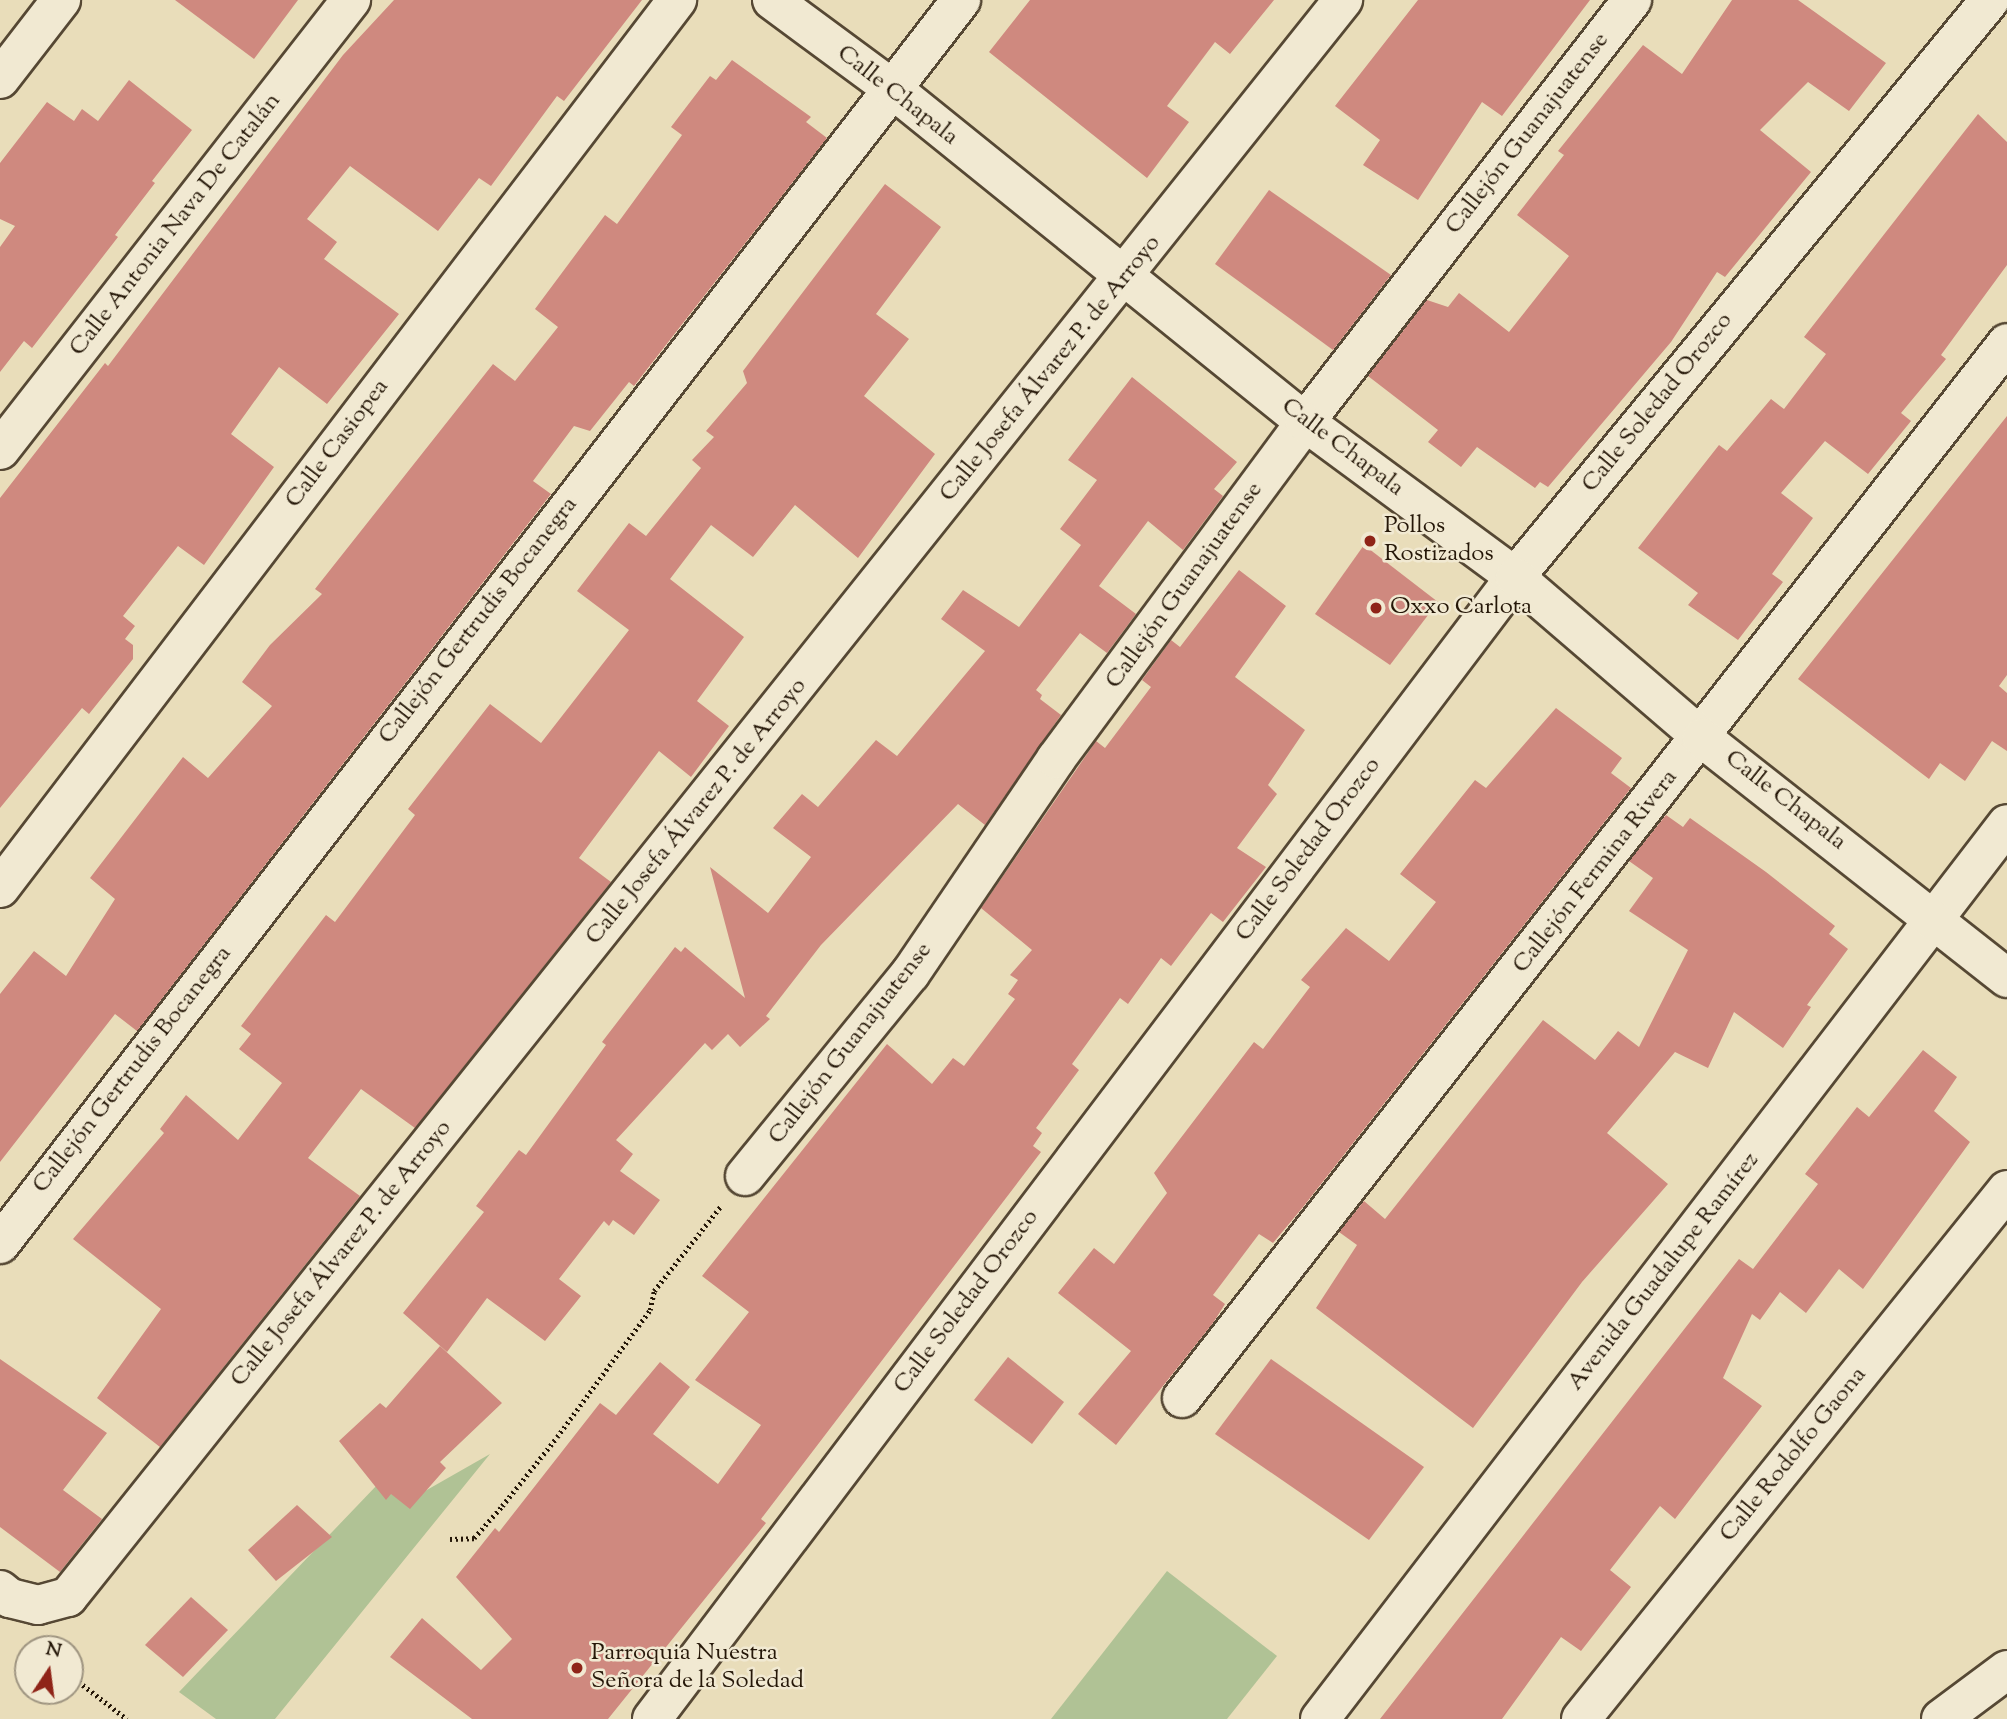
<!DOCTYPE html>
<html>
<head>
<meta charset="utf-8">
<style>
	body { margin:0 }
	#map { position:relative; width:2007px; height:1719px; overflow:hidden; background:#e9ddba; font-family:"Sorts Mill Goudy",serif }
	div>[style] { position:absolute }
	.green>* { inset:0; background:#b0c295 }
	.building>* { inset:0; background:#cf897f }
	.path>* { height:4.5px; margin-top:-2.25px; transform-origin:0; background:repeating-linear-gradient(90deg,#251708 0 2px,transparent 0 5.5px) }
	.roads { filter:drop-shadow(2px 0 #564834) drop-shadow(-2px 0 #564834) drop-shadow(0 2px #564834) drop-shadow(0 -2px #564834) }
	.street>* { height:38px; margin:-19px; padding:0 19px; transform-origin:19px; border-radius:19px; background:#f1e9d2 }
	.secondary>* { height:38px; margin:-19px; padding:0 19px; transform-origin:19px; border-radius:19px; background:#f1e9d2 }
	.dots>* { width:19px; height:19px; translate:-50% -50%; box-sizing:border-box; border:4px solid #f1e9d2; border-radius:50% }
	span { translate:-50% -50%; white-space:nowrap; text-align:center; line-height:1.15; -webkit-text-stroke:5px #f1e9d2; paint-order:stroke }
	.street-label { font-size:24px; color:#251708 }
	.poi-label { font-size:24px; color:#251708 }
	.left { translate:0 -50%; text-align:left }
	.north { position:absolute; left:14px; top:1635px; width:70px; height:70px; box-sizing:border-box; background:#f1e9d2; border:2px solid #9f9581; border-radius:50%; rotate:13deg; font-size:19px; font-weight:700; line-height:28px; text-align:center; color:#251708 }
	.north::after { content:''; display:block; margin:auto; width:24px; height:32px; background:#8f2418; clip-path:polygon(50% 0,100% 100%,50% 72%,0 100%) }
</style>
</head>
<body>
<div id="map">
	<div class="green">
		<div style="clip-path:polygon(490px 1454px,275px 1719px,216px 1719px,179px 1692px,378px 1484px,404px 1503px)"></div>
		<div style="clip-path:polygon(1167px 1571px,1277px 1656px,1227px 1719px,1051px 1719px)"></div>
	</div>
	<div class="building">
		<div style="clip-path:polygon(175px 0,298px 0,254px 59px)"></div>
		<div style="clip-path:polygon(394px 0,642px 0,564px 101px,557px 96px,491px 186px,479px 178px,438px 231px,350px 166px,307px 219px,337px 242px,324px 259px,399px 314px,327px 404px,279px 367px,231px 434px,274px 467px,204px 565px,178px 546px,123px 616px,135px 626px,125px 639px,133px 645px,133px 659px,89px 714px,82px 708px,0 808px,0 498px,105px 363px,108px 366px,343px 55px)"></div>
		<div style="clip-path:polygon(1030px 0,1274px 0,1230px 54px,1215px 42px,1167px 106px,1189px 122px,1147px 178px,989px 52px)"></div>
		<div style="clip-path:polygon(1418px 0,1590px 0,1502px 116px,1482px 102px,1418px 200px,1363px 165px,1380px 140px,1335px 106px)"></div>
		<div style="clip-path:polygon(1732px 0,1798px 0,1886px 63px,1849px 111px,1808px 82px,1760px 130px,1811px 172px,1725px 277px,1717px 272px,1671px 342px,1548px 487px,1540px 482px,1535px 488px,1477px 447px,1461px 467px,1428px 442px,1438px 430px,1368px 376px,1427px 300px,1448px 307px,1459px 293px,1509px 332px,1569px 256px,1517px 215px,1564px 155px,1558px 151px,1643px 45px,1682px 74px)"></div>
		<div style="clip-path:polygon(732px 60px,811px 117px,806px 122px,827px 138px,634px 386px,629px 382px,590px 431px,574px 426px,533px 481px,551px 494px,137px 1031px,115px 1014px,0 1162px,0 994px,34px 951px,66px 976px,115px 899px,90px 878px,183px 757px,208px 778px,272px 706px,242px 682px,270px 645px,322px 594px,315px 589px,493px 364px,515px 381px,558px 327px,535px 309px,605px 215px,617px 224px,682px 135px,671px 127px,710px 76px,716px 80px)"></div>
		<div style="clip-path:polygon(129px 80px,192px 130px,152px 181px,155px 183px,115px 235px,118px 237px,32px 348px,24px 341px,0 372px,0 247px,15px 226px,0 219px,0 163px,47px 102px,74px 121px,82px 109px,98px 121px)"></div>
		<div style="clip-path:polygon(1978px 114px,2007px 142px,2007px 265px,1941px 355px,1946px 359px,1901px 413px,1911px 421px,1868px 474px,1825px 441px,1781px 493px,1813px 518px,1772px 574px,1783px 582px,1738px 640px,1688px 605px,1698px 593px,1638px 548px,1719px 445px,1727px 451px,1771px 399px,1784px 409px,1826px 354px,1804px 337px)"></div>
		<div style="clip-path:polygon(885px 184px,941px 227px,876px 314px,909px 339px,864px 396px,935px 454px,858px 558px,795px 505px,753px 557px,711px 525px,670px 579px,744px 637px,697px 701px,729px 726px,691px 777px,659px 751px,579px 858px,611px 882px,415px 1128px,361px 1089px,308px 1158px,360px 1196px,160px 1447px,97px 1398px,161px 1309px,73px 1239px,164px 1133px,160px 1129px,186px 1095px,238px 1140px,282px 1083px,239px 1049px,251px 1034px,241px 1026px,326px 915px,335px 922px,415px 815px,408px 809px,490px 704px,541px 743px,629px 630px,577px 591px,629px 523px,646px 536px,701px 468px,692px 460px,714px 437px,706px 431px,747px 383px,743px 371px)"></div>
		<div style="clip-path:polygon(1269px 190px,1391px 275px,1333px 350px,1215px 264px)"></div>
		<div style="clip-path:polygon(1132px 377px,1237px 462px,1214px 489px,1223px 496px,1183px 550px,1148px 521px,1099px 586px,1136px 614px,1107px 653px,1080px 633px,1036px 690px,1042px 695px,1040px 699px,1061px 715px,985px 825px,958px 804px,821px 945px,766px 1016px,770px 1019px,740px 1047px,728px 1034px,712px 1050px,705px 1043px,616px 1140px,633px 1154px,620px 1171px,660px 1200px,634px 1235px,613px 1220px,609px 1226px,604px 1221px,559px 1279px,581px 1296px,545px 1341px,487px 1298px,447px 1352px,403px 1313px,484px 1212px,476px 1206px,519px 1150px,526px 1155px,606px 1045px,602px 1042px,675px 947px,681px 952px,685px 947px,745px 998px,710px 867px,768px 913px,811px 857px,773px 828px,802px 794px,818px 807px,876px 740px,897px 756px,985px 651px,941px 619px,963px 590px,1019px 627px,1081px 545px,1060px 529px,1097px 480px,1068px 460px)"></div>
		<div style="clip-path:polygon(2007px 416px,2007px 675px,1999px 686px,2007px 693px,2007px 751px,1992px 741px,1965px 781px,1940px 763px,1929px 779px,1798px 679px)"></div>
		<div style="clip-path:polygon(1364px 545px,1438px 602px,1390px 665px,1315px 614px)"></div>
		<div style="clip-path:polygon(1239px 570px,1286px 606px,1235px 677px,1305px 730px,1268px 785px,1277px 794px,1237px 848px,1266px 867px,1223px 922px,1211px 913px,1171px 966px,1161px 958px,1128px 1004px,1120px 998px,1072px 1064px,1079px 1070px,1036px 1128px,1042px 1133px,1033px 1146px,1041px 1152px,761px 1519px,766px 1523px,608px 1719px,472px 1719px,390px 1657px,422px 1618px,481px 1670px,512px 1639px,456px 1577px,495px 1528px,499px 1532px,600px 1403px,616px 1415px,660px 1362px,690px 1387px,653px 1434px,718px 1484px,761px 1425px,695px 1380px,749px 1312px,702px 1276px,887px 1044px,932px 1084px,953px 1058px,964px 1066px,1015px 999px,1008px 994px,1018px 980px,1010px 975px,1032px 950px,981px 908px,1096px 741px,1105px 748px,1151px 687px,1142px 680px,1171px 640px,1180px 647px)"></div>
		<div style="clip-path:polygon(1556px 708px,1622px 758px,1611px 773px,1631px 788px,1303px 1207px,1273px 1243px,1259px 1234px,1213px 1295px,1225px 1304px,1213px 1323px,1116px 1445px,1078px 1414px,1131px 1351px,1058px 1293px,1094px 1248px,1114px 1264px,1167px 1193px,1154px 1173px,1254px 1042px,1263px 1049px,1310px 987px,1301px 980px,1346px 928px,1389px 961px,1436px 902px,1400px 874px,1475px 780px,1486px 788px)"></div>
		<div style="clip-path:polygon(1666px 815px,1683px 827px,1690px 818px,1766px 872px,1835px 926px,1829px 934px,1848px 949px,1807px 1005px,1811px 1007px,1783px 1048px,1734px 1012px,1708px 1068px,1675px 1052px,1607px 1133px,1668px 1184px,1582px 1282px,1473px 1428px,1316px 1308px,1357px 1245px,1339px 1232px,1364px 1201px,1385px 1219px,1543px 1020px,1595px 1060px,1618px 1031px,1639px 1047px,1688px 950px,1629px 911px,1653px 878px,1629px 861px)"></div>
		<div style="clip-path:polygon(1923px 1050px,1957px 1077px,1934px 1111px,1970px 1142px,1863px 1289px,1839px 1269px,1806px 1313px,1780px 1292px,1760px 1320px,1752px 1314px,1723px 1378px,1762px 1406px,1675px 1519px,1660px 1506px,1610px 1570px,1631px 1587px,1581px 1651px,1561px 1637px,1502px 1719px,1380px 1719px,1739px 1259px,1753px 1269px,1818px 1184px,1805px 1174px,1857px 1107px,1869px 1117px)"></div>
		<div style="clip-path:polygon(440px 1346px,502px 1403px,440px 1462px,446px 1468px,410px 1509px,391px 1494px,386px 1500px,339px 1441px,380px 1403px,386px 1408px)"></div>
		<div style="clip-path:polygon(1008px 1357px,1064px 1402px,1032px 1444px,974px 1400px)"></div>
		<div style="clip-path:polygon(0 1359px,107px 1433px,63px 1490px,102px 1519px,60px 1572px,0 1527px)"></div>
		<div style="clip-path:polygon(1271px 1359px,1424px 1467px,1369px 1540px,1215px 1434px)"></div>
		<div style="clip-path:polygon(297px 1505px,332px 1537px,276px 1581px,248px 1550px)"></div>
		<div style="clip-path:polygon(191px 1597px,228px 1630px,183px 1677px,145px 1645px)"></div>
	</div>
	<div class="path">
		<div style="left:450px;top:1539px;width:24px;rotate:-2deg"></div>
		<div style="left:474px;top:1538px;width:43px;rotate:-48.8deg"></div>
		<div style="left:502px;top:1506px;width:88px;rotate:-51.4deg"></div>
		<div style="left:557px;top:1437px;width:157px;rotate:-53.8deg"></div>
		<div style="left:650px;top:1310px;width:19px;rotate:-78deg"></div>
		<div style="left:654px;top:1291px;width:107px;rotate:-51.8deg"></div>
		<div style="left:70px;top:1675px;width:72px;rotate:37.7deg"></div>
	</div>
	<div class="roads">
		<div class="street">
			<div style="left:0;top:79px;width:100px;rotate:-52.3deg"></div>
			<div style="left:0;top:450px;width:571px;rotate:-52.05deg"></div>
			<div style="left:0;top:888px;width:1117px;rotate:-52.68deg"></div>
			<div style="left:745px;top:1176px;width:261px;rotate:-50.8deg"></div>
			<div style="left:910px;top:974px;width:260px;rotate:-55.8deg"></div>
			<div style="left:1056px;top:759px;width:419px;rotate:-53.5deg"></div>
			<div style="left:1305px;top:422px;width:534px;rotate:-52.23deg"></div>
			<div style="left:0;top:1244px;width:1572px;rotate:-52.31deg"></div>
			<div style="left:1182px;top:1398px;width:1339px;rotate:-51.97deg"></div>
			<div style="left:0;top:1590px;width:13px;rotate:39deg"></div>
			<div style="left:10px;top:1598px;width:29px;rotate:14deg"></div>
			<div style="left:38px;top:1605px;width:31px;rotate:-15deg"></div>
			<div style="left:68px;top:1597px;width:2044px;rotate:-51.4deg"></div>
			<div style="left:652px;top:1719px;width:1431px;rotate:-52.92deg"></div>
			<div style="left:1515px;top:577px;width:747px;rotate:-50.54deg"></div>
			<div style="left:1320px;top:1719px;width:1128px;rotate:-52.49deg"></div>
			<div style="left:1941px;top:1719px;width:82px;rotate:-36.6deg"></div>
		</div>
		<div class="secondary">
			<div style="left:772px;top:0;width:147px;rotate:36.4deg"></div>
			<div style="left:890px;top:87px;width:533px;rotate:38.91deg"></div>
			<div style="left:1305px;top:422px;width:261px;rotate:36.4deg"></div>
			<div style="left:1515px;top:577px;width:247px;rotate:40.7deg"></div>
			<div style="left:1702px;top:738px;width:388px;rotate:38.2deg"></div>
			<div style="left:1581px;top:1719px;width:679px;rotate:-51.16deg"></div>
		</div>
	</div>
	<div class="dots">
		<div style="left:1370px;top:541px;background:#8f2418"></div>
		<div style="left:1376px;top:608px;background:#8f2418"></div>
		<div style="left:577px;top:1668px;background:#8f2418"></div>
	</div>
	<div class="street-label">
		<span style="left:897px;top:96px;rotate:38deg">Calle Chapala</span>
		<span style="left:1528px;top:134px;rotate:-52deg">Callejón Guanajuatense</span>
		<span style="left:176px;top:225px;rotate:-52deg">Calle Antonia Nava De Catalán</span>
		<span style="left:1051px;top:369px;rotate:-51deg">Calle Josefa Álvarez P. de Arroyo</span>
		<span style="left:1658px;top:403px;rotate:-51deg">Calle Soledad Orozco</span>
		<span style="left:338px;top:444px;rotate:-53deg">Calle Casiopea</span>
		<span style="left:1342px;top:448px;rotate:37deg">Calle Chapala</span>
		<span style="left:1185px;top:586px;rotate:-54deg">Callejón Guanajuatense</span>
		<span style="left:479px;top:621px;rotate:-52deg">Callejón Gertrudis Bocanegra</span>
		<span style="left:1785px;top:801px;rotate:38deg">Calle Chapala</span>
		<span style="left:697px;top:812px;rotate:-51deg">Calle Josefa Álvarez P. de Arroyo</span>
		<span style="left:1309px;top:850px;rotate:-53deg">Calle Soledad Orozco</span>
		<span style="left:1596px;top:872px;rotate:-52deg">Callejón Fermina Rivera</span>
		<span style="left:851px;top:1044px;rotate:-52deg">Callejón Guanajuatense</span>
		<span style="left:133px;top:1070px;rotate:-52deg">Callejón Gertrudis Bocanegra</span>
		<span style="left:342px;top:1254px;rotate:-51deg">Calle Josefa Álvarez P. de Arroyo</span>
		<span style="left:1664px;top:1272px;rotate:-52deg">Avenida Guadalupe Ramírez</span>
		<span style="left:967px;top:1302px;rotate:-53deg">Calle Soledad Orozco</span>
		<span style="left:1794px;top:1455px;rotate:-51deg">Calle Rodolfo Gaona</span>
	</div>
	<div class="poi-label">
		<span class="left" style="left:1384px;top:541px">Pollos<br>Rostizados</span>
		<span class="left" style="left:1390px;top:608px">Oxxo Carlota</span>
		<span class="left" style="left:591px;top:1668px">Parroquia Nuestra<br>Señora de la Soledad</span>
	</div>
	<div class="north">N</div>
</div>
</body>
</html>
